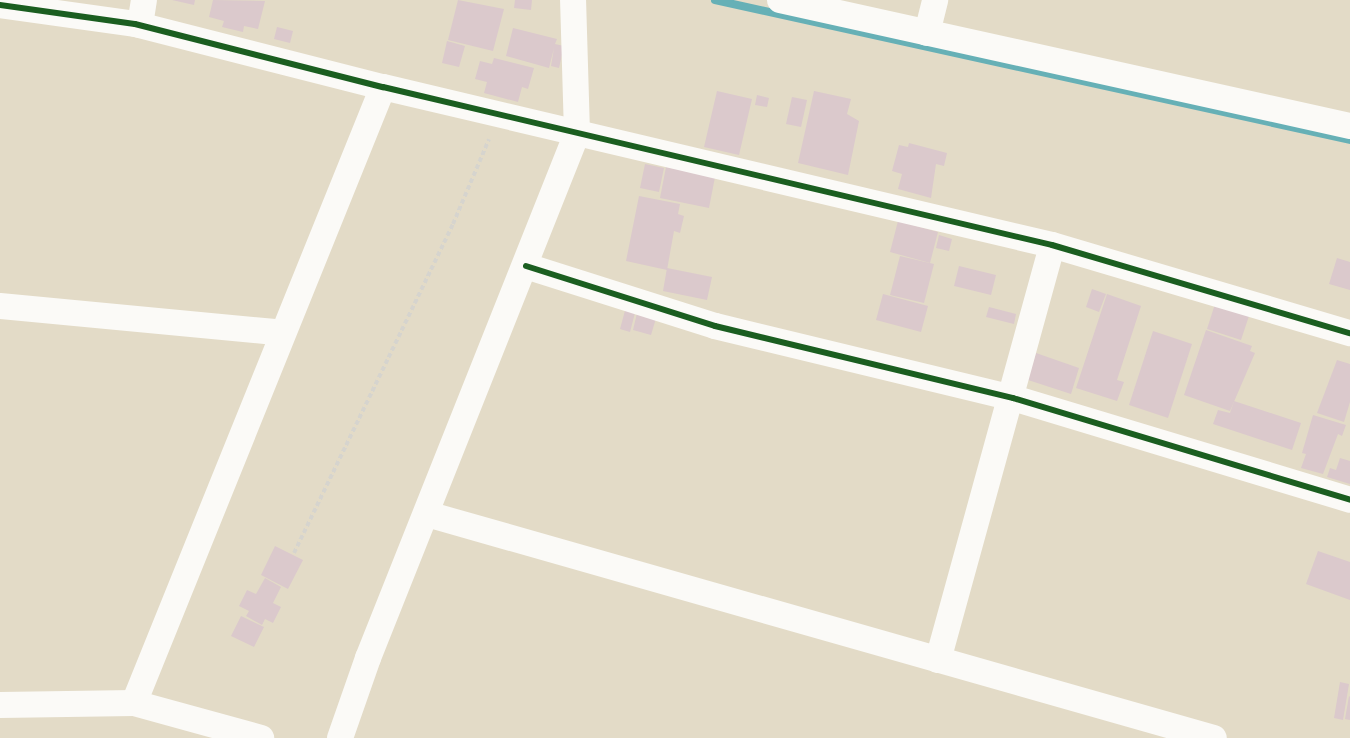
<!DOCTYPE html>
<html>
<head>
<meta charset="utf-8">
<style>
	body { margin:0 }
	#map { position:relative; width:1350px; height:738px; overflow:hidden; background:#e3dbc7; font-family:"Open Sans",sans-serif }
	div>[style] { position:absolute }
	.stream>* { height:8px; margin:-4px; padding:0 4px; transform-origin:4px; border-radius:4px; background:#66b0b6 }
	.building>* { inset:0; background:#dbc9cc }
	.path>* { height:4px; margin-top:-2px; transform-origin:0; background:repeating-linear-gradient(90deg,#d6d4ce 0 4.5px,transparent 0 7.5px) }
	.street>* { height:26px; margin:-13px; padding:0 13px; transform-origin:13px; border-radius:13px; background:#fbfaf7 }
	.cycleway>* { height:6px; margin:-3px; padding:0 3px; transform-origin:3px; border-radius:3px; background:#1b5e20 }
	span { translate:-50% -50%; white-space:nowrap; text-align:center; line-height:1.15; -webkit-text-stroke:4.5px #fff; paint-order:stroke }
</style>
</head>
<body>
<div id="map">
	<div class="stream">
		<div style="left:715px;top:0;width:650px;rotate:12.43deg"></div>
	</div>
	<div class="building">
		<div style="clip-path:polygon(172px 0,195px 0,194px 5px)"></div>
		<div style="clip-path:polygon(213px 0,265px 1px,258px 29px,244px 26px,243px 32px,222px 27px,224px 21px,209px 17px)"></div>
		<div style="clip-path:polygon(458px 0,504px 9px,493px 51px,448px 40px)"></div>
		<div style="clip-path:polygon(515px 0,532px 0,531px 10px,514px 8px)"></div>
		<div style="clip-path:polygon(277px 27px,293px 31px,290px 43px,274px 39px)"></div>
		<div style="clip-path:polygon(513px 28px,557px 39px,555px 44px,564px 46px,559px 68px,551px 66px,554px 48px,549px 68px,506px 56px)"></div>
		<div style="clip-path:polygon(447px 41px,465px 46px,459px 67px,442px 63px)"></div>
		<div style="clip-path:polygon(494px 58px,534px 68px,528px 89px,522px 87px,518px 102px,484px 93px,487px 82px,475px 79px,480px 61px,492px 64px)"></div>
		<div style="clip-path:polygon(717px 91px,752px 99px,739px 155px,704px 147px)"></div>
		<div style="clip-path:polygon(814px 91px,851px 99px,847px 114px,859px 121px,848px 175px,798px 163px)"></div>
		<div style="clip-path:polygon(757px 95px,769px 98px,767px 107px,755px 105px)"></div>
		<div style="clip-path:polygon(792px 97px,807px 100px,801px 127px,786px 124px)"></div>
		<div style="clip-path:polygon(909px 143px,947px 153px,944px 166px,936px 164px,931px 198px,898px 189px,902px 174px,892px 171px,899px 145px,908px 147px)"></div>
		<div style="clip-path:polygon(645px 164px,664px 168px,659px 192px,640px 188px)"></div>
		<div style="clip-path:polygon(666px 167px,715px 177px,709px 208px,660px 198px)"></div>
		<div style="clip-path:polygon(639px 196px,680px 204px,678px 214px,684px 216px,680px 233px,674px 231px,667px 270px,626px 261px)"></div>
		<div style="clip-path:polygon(898px 221px,938px 232px,930px 263px,890px 252px)"></div>
		<div style="clip-path:polygon(939px 235px,952px 239px,949px 251px,936px 248px)"></div>
		<div style="clip-path:polygon(900px 256px,934px 264px,924px 303px,890px 295px)"></div>
		<div style="clip-path:polygon(1337px 258px,1350px 262px,1350px 290px,1329px 284px)"></div>
		<div style="clip-path:polygon(959px 266px,996px 275px,991px 295px,954px 286px)"></div>
		<div style="clip-path:polygon(667px 268px,712px 277px,707px 300px,663px 291px)"></div>
		<div style="clip-path:polygon(1092px 289px,1106px 294px,1099px 312px,1086px 307px)"></div>
		<div style="clip-path:polygon(883px 294px,928px 306px,921px 332px,876px 320px)"></div>
		<div style="clip-path:polygon(1107px 294px,1141px 306px,1117px 380px,1124px 382px,1117px 401px,1076px 388px)"></div>
		<div style="clip-path:polygon(1215px 304px,1249px 316px,1241px 340px,1207px 329px)"></div>
		<div style="clip-path:polygon(626px 307px,636px 309px,630px 332px,620px 329px)"></div>
		<div style="clip-path:polygon(989px 307px,1016px 314px,1014px 324px,986px 317px)"></div>
		<div style="clip-path:polygon(638px 309px,657px 315px,651px 335px,633px 330px)"></div>
		<div style="clip-path:polygon(1206px 330px,1252px 346px,1250px 351px,1255px 353px,1230px 411px,1184px 395px)"></div>
		<div style="clip-path:polygon(1153px 331px,1192px 344px,1168px 418px,1129px 405px)"></div>
		<div style="clip-path:polygon(1036px 353px,1079px 368px,1071px 394px,1028px 380px)"></div>
		<div style="clip-path:polygon(1337px 360px,1350px 364px,1350px 402px,1344px 422px,1317px 413px)"></div>
		<div style="clip-path:polygon(1234px 401px,1301px 423px,1292px 450px,1213px 424px,1218px 410px,1230px 413px)"></div>
		<div style="clip-path:polygon(1313px 415px,1346px 425px,1342px 436px,1338px 434px,1323px 474px,1301px 468px,1306px 454px,1302px 453px)"></div>
		<div style="clip-path:polygon(1340px 458px,1350px 461px,1350px 484px,1327px 477px,1330px 468px,1336px 470px)"></div>
		<div style="clip-path:polygon(275px 546px,303px 560px,288px 589px,261px 575px)"></div>
		<div style="clip-path:polygon(1318px 551px,1350px 562px,1350px 600px,1306px 584px)"></div>
		<div style="clip-path:polygon(265px 578px,281px 587px,273px 603px,281px 607px,273px 623px,265px 619px,262px 625px,246px 616px,249px 611px,239px 606px,247px 590px,256px 594px)"></div>
		<div style="clip-path:polygon(241px 616px,264px 627px,254px 647px,231px 636px)"></div>
		<div style="clip-path:polygon(1340px 682px,1349px 684px,1343px 720px,1334px 718px)"></div>
		<div style="clip-path:polygon(1349px 696px,1350px 697px,1350px 720px,1345px 719px)"></div>
	</div>
	<div class="path">
		<div style="left:294px;top:553px;width:365px;rotate:-64.2deg"></div>
		<div style="left:453px;top:224px;width:92px;rotate:-67deg"></div>
	</div>
	<div class="street">
		<div style="left:780px;top:0;width:584px;rotate:12.46deg"></div>
		<div style="left:0;top:5px;width:136px;rotate:8deg"></div>
		<div style="left:135px;top:24px;width:256px;rotate:14.3deg"></div>
		<div style="left:383px;top:87px;width:687px;rotate:13.29deg"></div>
		<div style="left:1052px;top:245px;width:311px;rotate:16.5deg"></div>
		<div style="left:140px;top:25px;width:25px;rotate:-81deg"></div>
		<div style="left:927px;top:33px;width:34px;rotate:-76deg"></div>
		<div style="left:526px;top:266px;width:198px;rotate:17.6deg"></div>
		<div style="left:715px;top:326px;width:307px;rotate:13.6deg"></div>
		<div style="left:1013px;top:398px;width:352px;rotate:16.8deg"></div>
		<div style="left:0;top:306px;width:284px;rotate:5.4deg"></div>
		<div style="left:427px;top:514px;width:818px;rotate:15.89deg"></div>
		<div style="left:938px;top:660px;width:430px;rotate:-74.6deg"></div>
		<div style="left:134px;top:703px;width:664px;rotate:-67.99deg"></div>
		<div style="left:0;top:705px;width:134px;rotate:-0.9deg"></div>
		<div style="left:134px;top:703px;width:132px;rotate:15.4deg"></div>
		<div style="left:340px;top:738px;width:85px;rotate:-70.7deg"></div>
		<div style="left:368px;top:658px;width:565px;rotate:-68.29deg"></div>
		<div style="left:577px;top:133px;width:133px;rotate:-91.7deg"></div>
	</div>
	<div class="cycleway">
		<div style="left:0;top:5px;width:136px;rotate:8deg"></div>
		<div style="left:135px;top:24px;width:256px;rotate:14.3deg"></div>
		<div style="left:383px;top:87px;width:687px;rotate:13.29deg"></div>
		<div style="left:1052px;top:245px;width:311px;rotate:16.5deg"></div>
		<div style="left:526px;top:266px;width:198px;rotate:17.6deg"></div>
		<div style="left:715px;top:326px;width:307px;rotate:13.6deg"></div>
		<div style="left:1013px;top:398px;width:352px;rotate:16.8deg"></div>
	</div>
</div>
</body>
</html>
